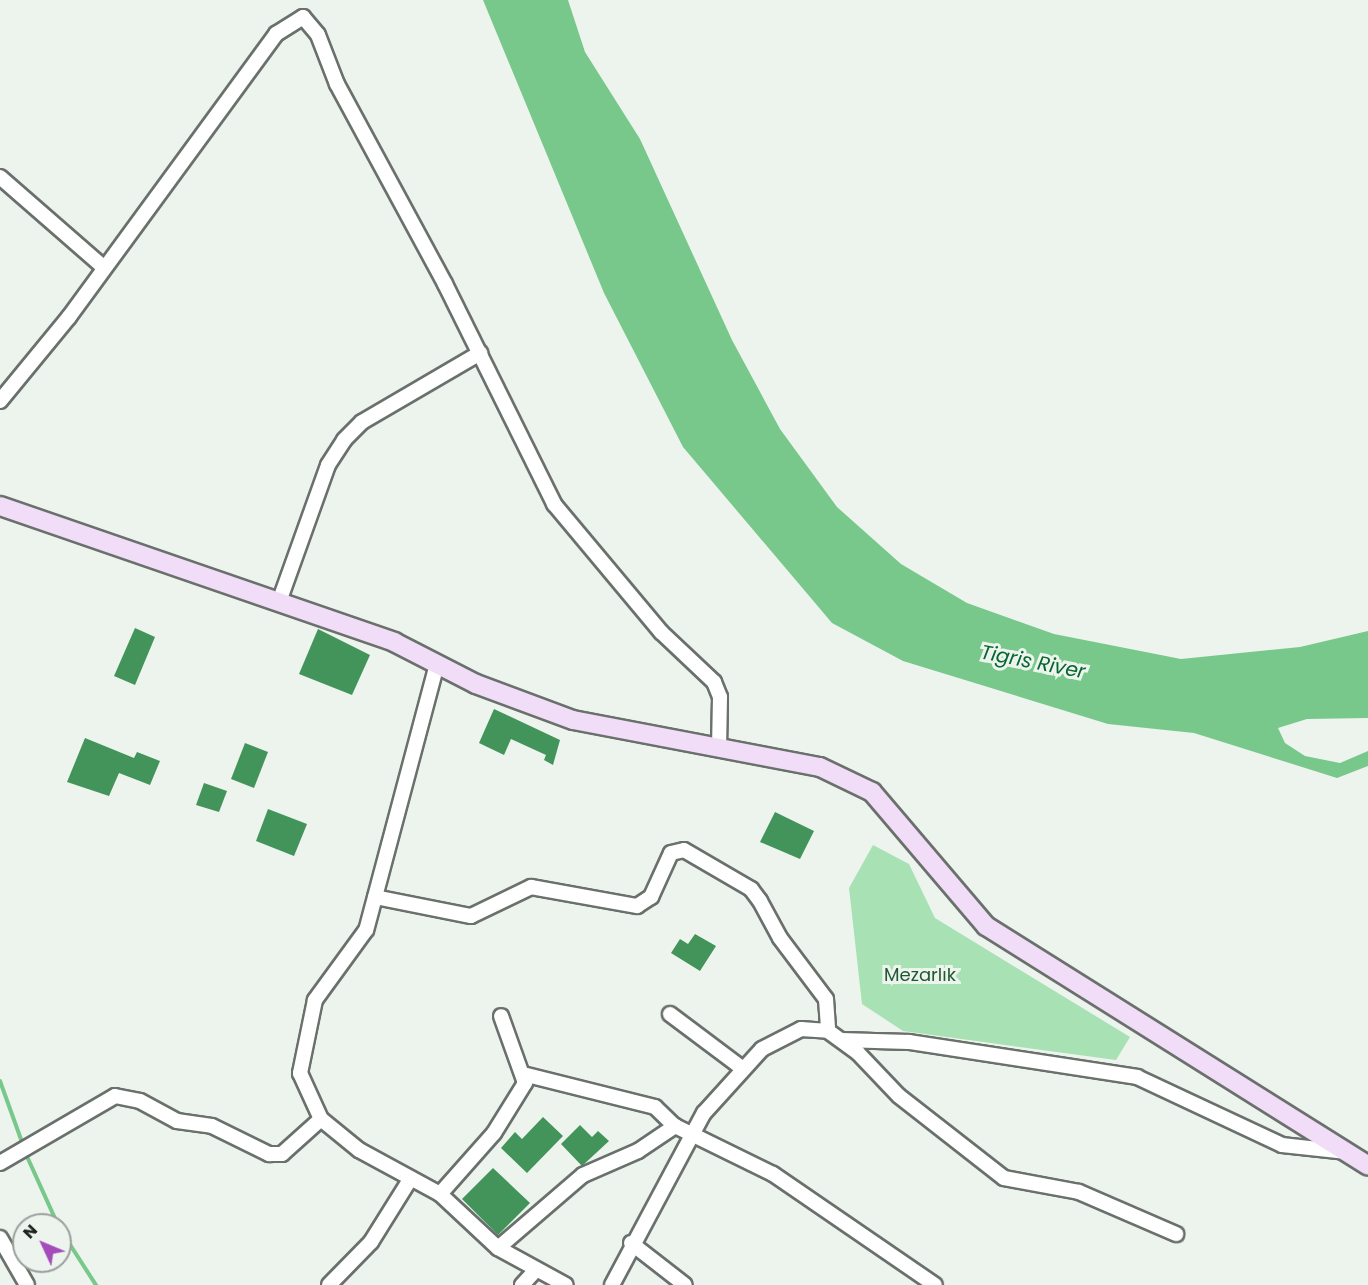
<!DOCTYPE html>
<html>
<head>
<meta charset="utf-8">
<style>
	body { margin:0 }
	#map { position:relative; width:1368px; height:1285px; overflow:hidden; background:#edf4ee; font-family:Poppins,sans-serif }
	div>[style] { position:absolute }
	.green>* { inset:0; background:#a8e1b4 }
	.water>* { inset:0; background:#78c88b }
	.stream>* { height:4px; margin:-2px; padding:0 2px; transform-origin:2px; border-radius:2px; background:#78c88b }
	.building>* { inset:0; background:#43945a }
	.roads { filter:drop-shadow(2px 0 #6a706b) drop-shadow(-2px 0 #6a706b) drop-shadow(0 2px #6a706b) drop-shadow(0 -2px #6a706b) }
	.street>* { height:14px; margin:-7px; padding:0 7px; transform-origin:7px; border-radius:7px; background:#fff }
	.secondary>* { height:18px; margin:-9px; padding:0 9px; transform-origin:9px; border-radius:9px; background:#f2ddf8 }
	span { translate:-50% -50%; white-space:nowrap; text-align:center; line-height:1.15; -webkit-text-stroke:6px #edf4ee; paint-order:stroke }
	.park-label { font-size:18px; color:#205931 }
	.water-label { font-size:20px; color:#06662f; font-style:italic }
	.north { position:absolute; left:12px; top:1213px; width:60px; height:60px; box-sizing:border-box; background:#edf4ee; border:2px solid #9ba09c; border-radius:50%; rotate:314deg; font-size:16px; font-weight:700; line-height:24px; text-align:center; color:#202220 }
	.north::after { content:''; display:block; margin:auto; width:21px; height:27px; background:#a44dba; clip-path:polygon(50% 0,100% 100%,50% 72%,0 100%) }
</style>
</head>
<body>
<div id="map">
	<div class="green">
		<div style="clip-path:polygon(873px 845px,909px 864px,935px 918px,1130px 1037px,1116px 1060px,903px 1031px,862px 1004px,849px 888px)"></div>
	</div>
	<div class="water">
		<div style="clip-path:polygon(483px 0,568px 0,585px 52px,640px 139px,732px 340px,780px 429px,837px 507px,901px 564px,967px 603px,1054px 634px,1181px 659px,1300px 647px,1368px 631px,1368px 718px,1307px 719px,1278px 728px,1285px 743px,1305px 756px,1340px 763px,1368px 751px,1368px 766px,1337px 778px,1194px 733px,1108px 724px,903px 661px,832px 623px,683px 447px,604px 293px)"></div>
	</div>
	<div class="stream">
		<div style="left:0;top:1081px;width:68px;rotate:70.2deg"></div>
		<div style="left:25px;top:1152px;width:80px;rotate:65.7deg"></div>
		<div style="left:60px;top:1229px;width:67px;rotate:57.3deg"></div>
	</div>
	<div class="building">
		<div style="clip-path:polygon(135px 628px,155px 637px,135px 685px,114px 676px)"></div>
		<div style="clip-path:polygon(318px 629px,370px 655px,352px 695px,299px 674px)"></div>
		<div style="clip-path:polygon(494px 709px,560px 740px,553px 765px,544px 760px,546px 755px,511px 739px,504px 755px,479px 743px)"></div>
		<div style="clip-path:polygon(85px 738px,134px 758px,137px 752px,160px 761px,150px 785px,119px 773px,109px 796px,67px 782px)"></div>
		<div style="clip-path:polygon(245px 743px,268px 752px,254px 788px,231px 779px)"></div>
		<div style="clip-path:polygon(204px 783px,227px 791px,219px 812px,196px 805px)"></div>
		<div style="clip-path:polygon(268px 809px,307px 824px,294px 856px,256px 841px)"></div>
		<div style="clip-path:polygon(775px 812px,814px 831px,800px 859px,760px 842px)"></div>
		<div style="clip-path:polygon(695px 934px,716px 946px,700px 971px,671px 953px,680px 939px,688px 944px)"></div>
		<div style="clip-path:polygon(543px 1117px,563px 1136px,527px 1173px,501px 1148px,515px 1132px,522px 1139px)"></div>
		<div style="clip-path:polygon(580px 1125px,592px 1137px,598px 1131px,609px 1141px,582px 1166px,561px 1144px)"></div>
		<div style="clip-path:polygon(493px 1168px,530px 1203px,498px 1235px,462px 1199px)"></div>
	</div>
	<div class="roads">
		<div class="street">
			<div style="left:0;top:177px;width:137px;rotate:41.1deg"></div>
			<div style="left:0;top:401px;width:109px;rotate:-50.6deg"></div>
			<div style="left:69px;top:317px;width:351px;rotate:-53.8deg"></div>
			<div style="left:276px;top:34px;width:32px;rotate:-32deg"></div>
			<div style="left:303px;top:17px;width:23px;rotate:50deg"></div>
			<div style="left:318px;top:35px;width:53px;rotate:68.8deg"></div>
			<div style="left:337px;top:84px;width:227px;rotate:61.6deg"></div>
			<div style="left:445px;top:284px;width:246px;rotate:63.6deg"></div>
			<div style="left:554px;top:504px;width:167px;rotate:50.1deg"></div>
			<div style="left:661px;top:632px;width:73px;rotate:43.3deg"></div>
			<div style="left:714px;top:682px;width:16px;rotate:68deg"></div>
			<div style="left:720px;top:697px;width:50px;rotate:91.1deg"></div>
			<div style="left:279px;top:602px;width:145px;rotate:-70.3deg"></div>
			<div style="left:328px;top:465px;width:30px;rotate:-57deg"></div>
			<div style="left:344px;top:440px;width:25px;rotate:-45deg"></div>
			<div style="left:362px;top:422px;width:137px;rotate:-30.3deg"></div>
			<div style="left:437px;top:664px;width:275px;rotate:104.9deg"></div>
			<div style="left:366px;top:930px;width:87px;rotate:126.1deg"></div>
			<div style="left:315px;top:1000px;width:75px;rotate:101.6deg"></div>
			<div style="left:300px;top:1073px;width:51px;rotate:65.5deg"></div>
			<div style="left:321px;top:1119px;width:49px;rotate:39.2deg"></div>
			<div style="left:359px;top:1150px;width:92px;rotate:28.5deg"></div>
			<div style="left:440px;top:1194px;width:79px;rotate:43deg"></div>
			<div style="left:498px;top:1248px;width:77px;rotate:28.6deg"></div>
			<div style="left:375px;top:897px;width:98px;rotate:11.2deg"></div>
			<div style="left:471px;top:916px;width:67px;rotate:-25.8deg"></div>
			<div style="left:531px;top:887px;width:108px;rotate:10.2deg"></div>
			<div style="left:637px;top:906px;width:17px;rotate:-33deg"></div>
			<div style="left:651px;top:897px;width:48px;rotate:-65.6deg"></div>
			<div style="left:671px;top:853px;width:13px;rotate:-13deg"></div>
			<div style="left:684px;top:850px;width:78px;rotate:30.2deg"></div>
			<div style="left:751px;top:889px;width:15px;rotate:53deg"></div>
			<div style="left:760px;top:901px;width:42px;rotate:61.6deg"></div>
			<div style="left:780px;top:938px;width:76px;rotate:53deg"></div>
			<div style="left:826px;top:999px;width:32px;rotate:86deg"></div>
			<div style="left:670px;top:1014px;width:90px;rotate:36.9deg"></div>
			<div style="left:841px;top:1040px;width:68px;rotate:1.7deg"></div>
			<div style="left:909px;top:1042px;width:231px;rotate:8.7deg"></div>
			<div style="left:1137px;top:1077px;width:160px;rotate:25.1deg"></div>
			<div style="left:1282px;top:1145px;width:63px;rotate:6.3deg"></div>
			<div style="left:527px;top:1075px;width:132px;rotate:14deg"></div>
			<div style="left:655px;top:1107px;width:28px;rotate:44deg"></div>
			<div style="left:0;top:1163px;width:133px;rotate:-30.2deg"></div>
			<div style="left:115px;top:1096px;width:25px;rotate:11deg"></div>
			<div style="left:140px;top:1101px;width:42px;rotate:28.4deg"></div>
			<div style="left:177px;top:1121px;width:35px;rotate:8deg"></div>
			<div style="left:212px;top:1126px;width:64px;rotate:26.2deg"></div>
			<div style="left:269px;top:1154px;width:13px"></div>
			<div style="left:282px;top:1154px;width:52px;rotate:-41.9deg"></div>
			<div style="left:440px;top:1194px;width:81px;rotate:-48.5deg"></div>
			<div style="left:494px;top:1133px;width:59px;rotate:-58.2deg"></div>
			<div style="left:525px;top:1083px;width:71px;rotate:-109.7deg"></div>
			<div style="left:0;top:1238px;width:54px;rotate:60.1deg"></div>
			<div style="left:631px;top:1243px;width:68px;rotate:37.9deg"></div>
			<div style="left:498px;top:1248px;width:112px;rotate:-40.7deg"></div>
			<div style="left:583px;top:1175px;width:60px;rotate:-23.6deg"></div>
			<div style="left:638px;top:1151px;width:45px;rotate:-34deg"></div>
			<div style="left:675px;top:1126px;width:109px;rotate:26.1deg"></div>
			<div style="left:773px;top:1174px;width:196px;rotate:34.4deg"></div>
			<div style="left:329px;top:1285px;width:60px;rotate:-45.7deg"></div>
			<div style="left:371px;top:1242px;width:75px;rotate:-58deg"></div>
			<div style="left:522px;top:1285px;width:18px;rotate:-47deg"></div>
			<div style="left:612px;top:1285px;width:195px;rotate:-61.9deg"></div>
			<div style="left:704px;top:1113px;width:86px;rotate:-47.8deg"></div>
			<div style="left:762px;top:1049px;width:44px;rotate:-27.1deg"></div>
			<div style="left:801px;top:1029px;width:27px;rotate:4deg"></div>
			<div style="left:828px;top:1031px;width:37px;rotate:36deg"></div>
			<div style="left:858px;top:1053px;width:59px;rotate:46.4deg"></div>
			<div style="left:899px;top:1096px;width:133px;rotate:38deg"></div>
			<div style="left:1004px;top:1178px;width:76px;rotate:10.6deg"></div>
			<div style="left:1079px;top:1192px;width:106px;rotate:23.4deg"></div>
		</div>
		<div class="secondary">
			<div style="left:0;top:506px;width:417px;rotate:19deg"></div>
			<div style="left:394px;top:642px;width:92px;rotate:27.1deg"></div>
			<div style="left:476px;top:684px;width:103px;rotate:20.4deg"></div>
			<div style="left:573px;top:720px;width:251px;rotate:10.8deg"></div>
			<div style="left:820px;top:767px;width:58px;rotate:25.7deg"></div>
			<div style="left:872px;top:792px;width:176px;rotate:49.6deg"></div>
			<div style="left:986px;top:926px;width:451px;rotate:32.1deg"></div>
		</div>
	</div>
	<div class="park-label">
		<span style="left:920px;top:975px">Mezarlık</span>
	</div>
	<div class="water-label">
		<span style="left:1033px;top:662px;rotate:11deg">Tigris River</span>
	</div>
	<div class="north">N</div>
</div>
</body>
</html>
